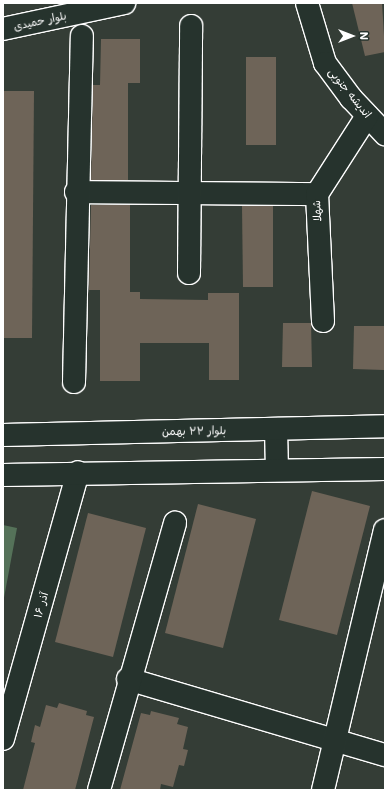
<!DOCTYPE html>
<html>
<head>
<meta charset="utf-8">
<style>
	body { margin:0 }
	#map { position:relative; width:388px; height:793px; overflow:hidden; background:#343d36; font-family:Mali,"Playpen Sans Arabic",sans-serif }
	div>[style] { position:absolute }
	.green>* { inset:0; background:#557259 }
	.building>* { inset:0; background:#6e6458 }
	.roads { filter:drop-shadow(1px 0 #fff) drop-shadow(-1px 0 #fff) drop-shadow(0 1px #fff) drop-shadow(0 -1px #fff) }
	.minor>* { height:22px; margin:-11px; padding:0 11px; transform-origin:11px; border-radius:11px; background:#26332d }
	.tertiary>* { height:22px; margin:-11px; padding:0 11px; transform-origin:11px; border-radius:11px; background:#26332d }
	.secondary>* { height:22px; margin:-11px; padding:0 11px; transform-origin:11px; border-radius:11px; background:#26332d }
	span { translate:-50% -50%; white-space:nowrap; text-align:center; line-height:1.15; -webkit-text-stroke:3px #26332d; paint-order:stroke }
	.street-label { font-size:11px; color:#fff }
	.frame { position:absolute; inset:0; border:4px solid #fff; pointer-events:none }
	.north { position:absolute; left:332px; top:16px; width:40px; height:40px; -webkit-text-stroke:3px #26332d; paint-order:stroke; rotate:90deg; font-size:11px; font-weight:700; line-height:16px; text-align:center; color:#fff }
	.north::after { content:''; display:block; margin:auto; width:14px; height:18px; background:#fff; clip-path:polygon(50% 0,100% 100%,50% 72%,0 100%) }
</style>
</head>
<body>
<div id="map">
	<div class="green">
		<div style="clip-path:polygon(3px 525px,17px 528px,3px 603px)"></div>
	</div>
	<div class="building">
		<div style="clip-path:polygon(352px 3px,382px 3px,385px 52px,365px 56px)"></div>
		<div style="clip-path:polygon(101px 39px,140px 39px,140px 83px,128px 83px,128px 180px,91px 180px,93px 85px,100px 85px)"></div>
		<div style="clip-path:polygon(246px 57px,276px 57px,276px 145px,246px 145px)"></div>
		<div style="clip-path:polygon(3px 91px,34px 91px,32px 338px,3px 338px)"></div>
		<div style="clip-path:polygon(91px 205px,130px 205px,130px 292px,140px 292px,140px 299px,208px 300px,208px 293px,239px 293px,239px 380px,209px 380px,209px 343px,140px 343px,140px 381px,100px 381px,100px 290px,89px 290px)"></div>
		<div style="clip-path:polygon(242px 206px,273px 206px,273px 287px,243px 287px)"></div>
		<div style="clip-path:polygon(283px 323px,311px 323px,312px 367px,282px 367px)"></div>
		<div style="clip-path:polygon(354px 326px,384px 326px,384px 370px,353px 369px)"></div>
		<div style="clip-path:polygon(312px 491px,370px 506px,337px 635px,279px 620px)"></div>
		<div style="clip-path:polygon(198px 504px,256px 519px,223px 648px,165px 633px)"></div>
		<div style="clip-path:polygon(88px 513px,146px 528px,113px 657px,55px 642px)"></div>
		<div style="clip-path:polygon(59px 703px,87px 711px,86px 715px,94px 717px,75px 790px,23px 790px,35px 743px,31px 742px,35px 725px,40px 727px,46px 705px,57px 708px)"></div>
		<div style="clip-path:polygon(151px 711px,179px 718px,177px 724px,188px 727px,183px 749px,188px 750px,184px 766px,179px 765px,173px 787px,161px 784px,160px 790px,120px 790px,141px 713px,150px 715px)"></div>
	</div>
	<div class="roads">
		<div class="minor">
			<div style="left:307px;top:3px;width:63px;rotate:73.3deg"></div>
			<div style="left:325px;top:63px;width:44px;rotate:53.4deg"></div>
			<div style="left:351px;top:98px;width:50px;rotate:46.6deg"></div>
			<div style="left:76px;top:192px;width:241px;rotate:0.5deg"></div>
			<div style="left:189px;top:273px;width:247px;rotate:-89.5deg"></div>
			<div style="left:323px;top:321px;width:127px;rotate:-92.7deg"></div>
			<div style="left:317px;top:194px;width:93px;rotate:-57.3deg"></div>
			<div style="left:74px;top:382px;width:346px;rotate:-88.7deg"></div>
			<div style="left:128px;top:679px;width:268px;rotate:16.5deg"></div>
			<div style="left:99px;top:790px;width:278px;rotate:-74.1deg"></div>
			<div style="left:323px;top:790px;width:267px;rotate:-76.6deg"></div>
		</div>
		<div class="tertiary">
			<div style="left:3px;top:29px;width:124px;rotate:-12.1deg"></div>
			<div style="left:3px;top:739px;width:277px;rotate:-74.3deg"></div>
		</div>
		<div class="secondary">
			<div style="left:276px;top:429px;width:41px;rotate:88.6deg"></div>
			<div style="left:3px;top:435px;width:382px;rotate:-1.3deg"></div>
			<div style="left:3px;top:475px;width:382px;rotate:-0.9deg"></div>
		</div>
	</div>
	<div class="street-label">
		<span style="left:40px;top:21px;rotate:-12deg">بلوار حمیدی</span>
		<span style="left:350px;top:93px;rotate:51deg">اندیشه جنوبی</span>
		<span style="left:317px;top:211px;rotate:-93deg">شهلا</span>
		<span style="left:194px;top:431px;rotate:-1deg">بلوار ۲۲ بهمن</span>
		<span style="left:41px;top:605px;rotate:-74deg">۱۶ آذر</span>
	</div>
	<div class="frame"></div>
	<div class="north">N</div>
</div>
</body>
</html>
